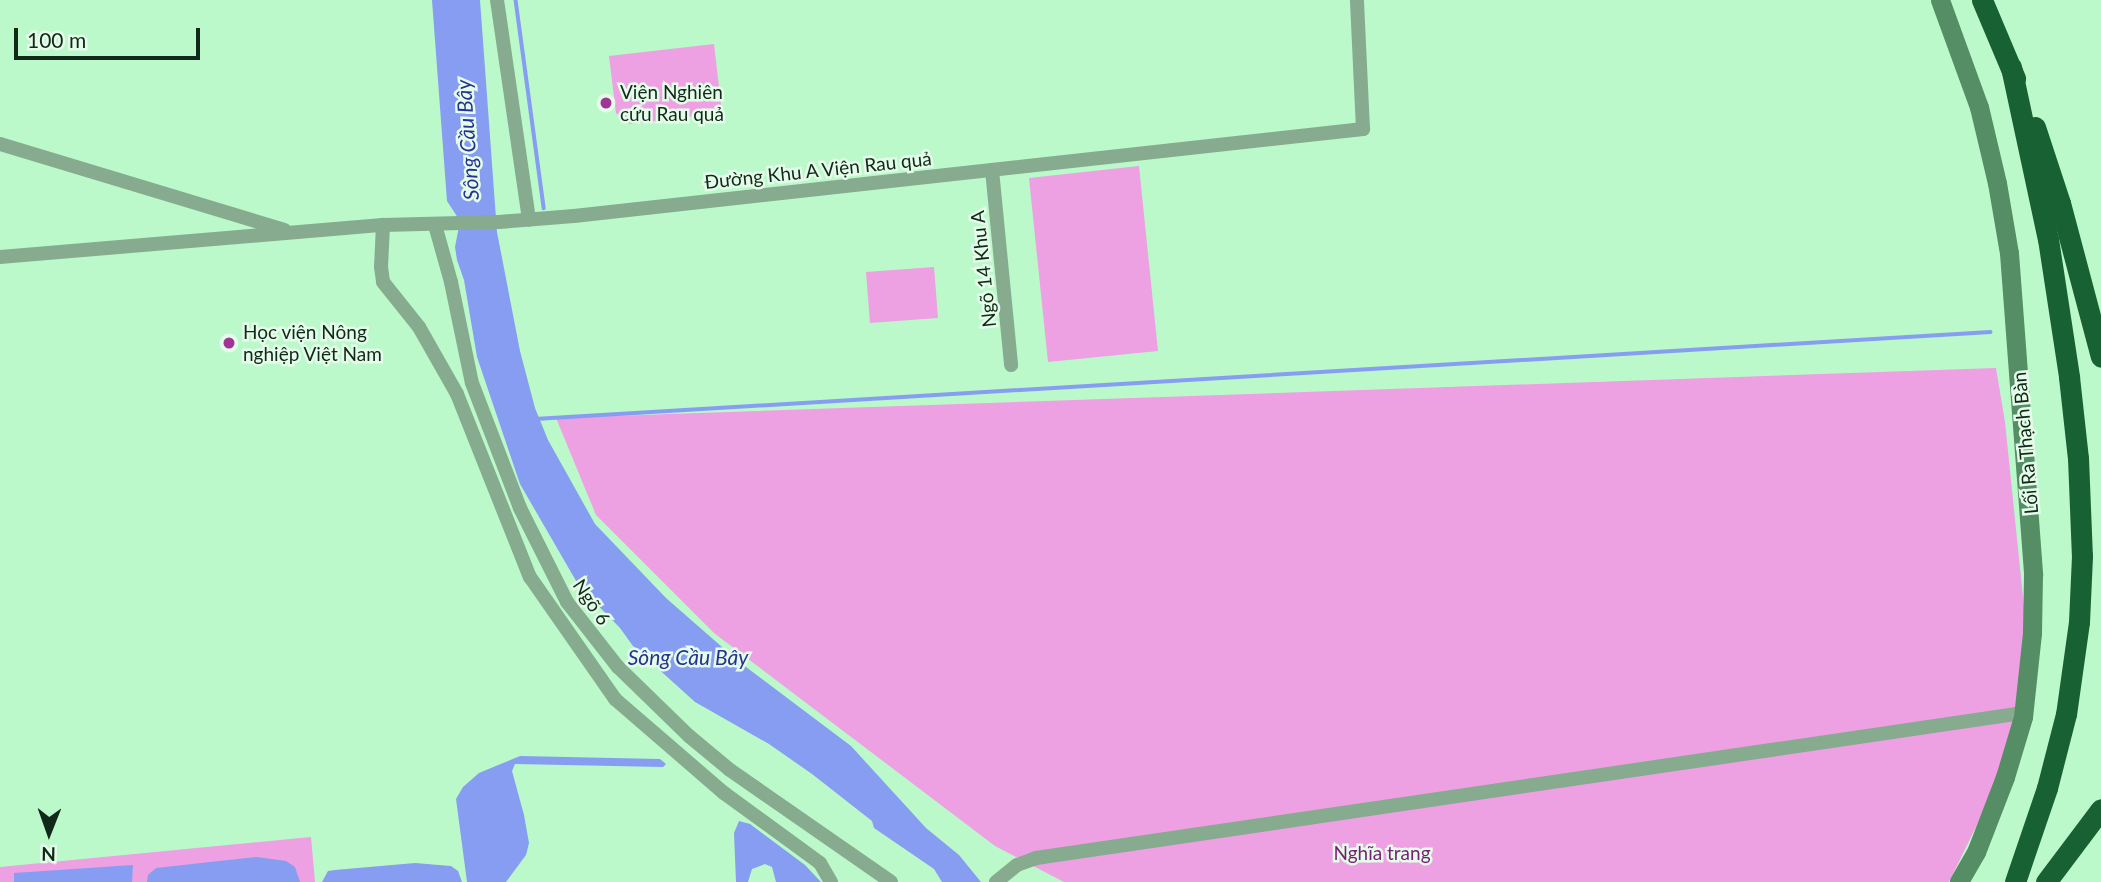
<!DOCTYPE html>
<html>
<head>
<meta charset="utf-8">
<style>
	body { margin:0 }
	#map { position:relative; width:2101px; height:882px; overflow:hidden; background:#bbf9ca; font-family:Lato,sans-serif }
	div>[style] { position:absolute }
	.green>* { inset:0; background:#eda0e2 }
	.water>* { inset:0; background:#869df2 }
	.stream>* { height:3.5px; margin:-1.75px; padding:0 1.75px; transform-origin:1.75px; border-radius:1.75px; background:#869df2 }
	.street>* { height:14px; margin:-7px; padding:0 7px; transform-origin:7px; border-radius:7px; background:#86ab8f }
	.secondary>* { height:19px; margin:-9.5px; padding:0 9.5px; transform-origin:9.5px; border-radius:9.5px; background:#558d64 }
	.highway>* { height:21px; margin:-10.5px; padding:0 10.5px; transform-origin:10.5px; border-radius:10.5px; background:#186133 }
	.dots>* { width:19px; height:19px; translate:-50% -50%; box-sizing:border-box; border:4px solid #e4fce9; border-radius:50% }
	span { translate:-50% -50%; white-space:nowrap; text-align:center; line-height:1.15; -webkit-text-stroke:5px #e4fce9; paint-order:stroke }
	.poi-label { font-size:19px; color:#112918 }
	.left { translate:0 -50%; text-align:left }
	.street-label { font-size:19px; color:#112918 }
	.park-label { font-size:19px; color:#7a1e72 }
	.water-label { font-size:21px; color:#273192; font-style:italic }
	.north { position:absolute; left:14px; top:798px; width:70px; height:70px; -webkit-text-stroke:5px #e4fce9; paint-order:stroke; rotate:181deg; font-size:19px; font-weight:700; line-height:28px; text-align:center; color:#112918 }
	.north::after { content:''; display:block; margin:auto; width:24px; height:32px; background:#112918; clip-path:polygon(50% 0,100% 100%,50% 72%,0 100%) }
	.scale { position:absolute; left:14px; top:28px; width:186px; height:32px; box-sizing:border-box; border:4px solid #112918; border-top:0; padding-left:9px; font-size:21px; line-height:24px; white-space:nowrap; color:#112918; -webkit-text-stroke:5px #e4fce9; paint-order:stroke }
</style>
</head>
<body>
<div id="map">
	<div class="green">
		<div style="clip-path:polygon(714px 44px,722px 113px,630px 124px,616px 113px,609px 56px)"></div>
		<div style="clip-path:polygon(1139px 166px,1158px 351px,1048px 362px,1029px 178px)"></div>
		<div style="clip-path:polygon(934px 267px,938px 318px,870px 323px,866px 272px)"></div>
		<div style="clip-path:polygon(1996px 368px,2005px 422px,2027px 636px,2007px 763px,1949px 882px,1064px 882px,995px 846px,714px 633px,596px 515px,556px 418px)"></div>
		<div style="clip-path:polygon(311px 837px,315px 882px,0 882px,0 867px)"></div>
	</div>
	<div class="water">
		<div style="clip-path:polygon(432px 0,480px 0,497px 232px,520px 351px,535px 408px,548px 440px,595px 524px,666px 598px,738px 661px,851px 746px,926px 828px,959px 855px,981px 882px,942px 882px,934px 869px,874px 828px,872px 821px,812px 774px,769px 744px,695px 702px,633px 646px,620px 628px,579px 586px,520px 484px,477px 357px,464px 280px,457px 260px,455px 247px,460px 221px,447px 201px)"></div>
		<div style="clip-path:polygon(520px 756px,660px 759px,666px 764px,663px 767px,515px 764px,512px 771px,524px 815px,529px 843px,526px 855px,506px 882px,467px 882px,456px 799px,463px 787px,479px 773px)"></div>
		<div style="clip-path:polygon(739px 821px,750px 824px,805px 865px,821px 882px,776px 882px,772px 867px,765px 864px,752px 869px,748px 882px,736px 882px,734px 833px)"></div>
		<div style="clip-path:polygon(257px 857px,286px 861px,295px 867px,300px 882px,147px 882px,148px 875px,156px 868px)"></div>
		<div style="clip-path:polygon(415px 863px,451px 866px,458px 871px,462px 882px,322px 882px,328px 871px,335px 870px)"></div>
		<div style="clip-path:polygon(133px 865px,132px 882px,14px 882px,14px 873px)"></div>
	</div>
	<div class="stream">
		<div style="left:516px;top:0;width:210px;rotate:82.3deg"></div>
		<div style="left:535px;top:419px;width:1458px;rotate:-3.42deg"></div>
	</div>
	<div class="street">
		<div style="left:497px;top:0;width:222px;rotate:81.7deg"></div>
		<div style="left:0;top:144px;width:297px;rotate:16.8deg"></div>
		<div style="left:992px;top:170px;width:196px;rotate:84.4deg"></div>
		<div style="left:383px;top:225px;width:42px;rotate:92.7deg"></div>
		<div style="left:381px;top:267px;width:15px;rotate:82deg"></div>
		<div style="left:383px;top:282px;width:58px;rotate:51.3deg"></div>
		<div style="left:419px;top:327px;width:77px;rotate:60.4deg"></div>
		<div style="left:457px;top:394px;width:197px;rotate:68.3deg"></div>
		<div style="left:530px;top:577px;width:149px;rotate:55.1deg"></div>
		<div style="left:615px;top:699px;width:144px;rotate:40.8deg"></div>
		<div style="left:724px;top:793px;width:119px;rotate:36.1deg"></div>
		<div style="left:820px;top:863px;width:22px;rotate:60deg"></div>
		<div style="left:435px;top:225px;width:59px;rotate:74.3deg"></div>
		<div style="left:451px;top:282px;width:103px;rotate:78.3deg"></div>
		<div style="left:472px;top:383px;width:134px;rotate:69deg"></div>
		<div style="left:520px;top:508px;width:105px;rotate:63.4deg"></div>
		<div style="left:567px;top:602px;width:83px;rotate:51.9deg"></div>
		<div style="left:618px;top:667px;width:99px;rotate:44.2deg"></div>
		<div style="left:689px;top:736px;width:53px;rotate:39.7deg"></div>
		<div style="left:730px;top:770px;width:196px;rotate:34.8deg"></div>
		<div style="left:0;top:257px;width:384px;rotate:-4.8deg"></div>
		<div style="left:383px;top:225px;width:116px;rotate:-1.5deg"></div>
		<div style="left:499px;top:222px;width:75px;rotate:-4.6deg"></div>
		<div style="left:574px;top:216px;width:794px;rotate:-6.29deg"></div>
		<div style="left:1363px;top:129px;width:129px;rotate:-92.7deg"></div>
		<div style="left:996px;top:882px;width:27px;rotate:-39deg"></div>
		<div style="left:1017px;top:865px;width:20px;rotate:-20deg"></div>
		<div style="left:1036px;top:858px;width:998px;rotate:-8.36deg"></div>
	</div>
	<div class="secondary">
		<div style="left:1940px;top:0;width:114px;rotate:70deg"></div>
		<div style="left:1979px;top:107px;width:78px;rotate:76.7deg"></div>
		<div style="left:1997px;top:183px;width:71px;rotate:80.3deg"></div>
		<div style="left:2009px;top:253px;width:323px;rotate:85.7deg"></div>
		<div style="left:2033px;top:575px;width:58px;rotate:91deg"></div>
		<div style="left:2032px;top:633px;width:84px;rotate:96.1deg"></div>
		<div style="left:2023px;top:717px;width:63px;rotate:106.7deg"></div>
		<div style="left:2005px;top:777px;width:80px;rotate:111.1deg"></div>
		<div style="left:1976px;top:852px;width:34px;rotate:120deg"></div>
	</div>
	<div class="highway">
		<div style="left:1982px;top:0;width:85px;rotate:67.1deg"></div>
		<div style="left:2011px;top:67px;width:176px;rotate:77.9deg"></div>
		<div style="left:2048px;top:239px;width:140px;rotate:81.3deg"></div>
		<div style="left:2069px;top:377px;width:81px;rotate:83.7deg"></div>
		<div style="left:2078px;top:458px;width:98px;rotate:87.7deg"></div>
		<div style="left:2082px;top:556px;width:66px;rotate:92.6deg"></div>
		<div style="left:2079px;top:622px;width:93px;rotate:98deg"></div>
		<div style="left:2066px;top:714px;width:76px;rotate:104.4deg"></div>
		<div style="left:2047px;top:788px;width:99px;rotate:108.8deg"></div>
		<div style="left:2035px;top:127px;width:80px;rotate:71.8deg"></div>
		<div style="left:2060px;top:203px;width:159px;rotate:75.1deg"></div>
		<div style="left:2046px;top:882px;width:91px;rotate:-53deg"></div>
	</div>
	<div class="dots">
		<div style="left:606px;top:103px;background:#a03596"></div>
		<div style="left:229px;top:343px;background:#a03596"></div>
	</div>
	<div class="poi-label">
		<span class="left" style="left:620px;top:103px">Viện Nghiên<br>cứu Rau quả</span>
		<span class="left" style="left:243px;top:343px">Học viện Nông<br>nghiệp Việt Nam</span>
	</div>
	<div class="street-label">
		<span style="left:818px;top:170px;rotate:-6deg">Đường Khu A Viện Rau quả</span>
		<span style="left:983px;top:269px;rotate:-96deg">Ngõ 14 Khu A</span>
		<span style="left:2025px;top:443px;rotate:-95deg">Lối Ra Thạch Bàn</span>
		<span style="left:592px;top:602px;rotate:56deg">Ngõ 6</span>
	</div>
	<div class="park-label">
		<span style="left:1382px;top:853px">Nghĩa trang</span>
	</div>
	<div class="water-label">
		<span style="left:467px;top:140px;rotate:-94deg">Sông Cầu Bây</span>
		<span style="left:688px;top:657px">Sông Cầu Bây</span>
	</div>
	<div class="north">N</div>
	<div class="scale">100 m</div>
</div>
</body>
</html>
